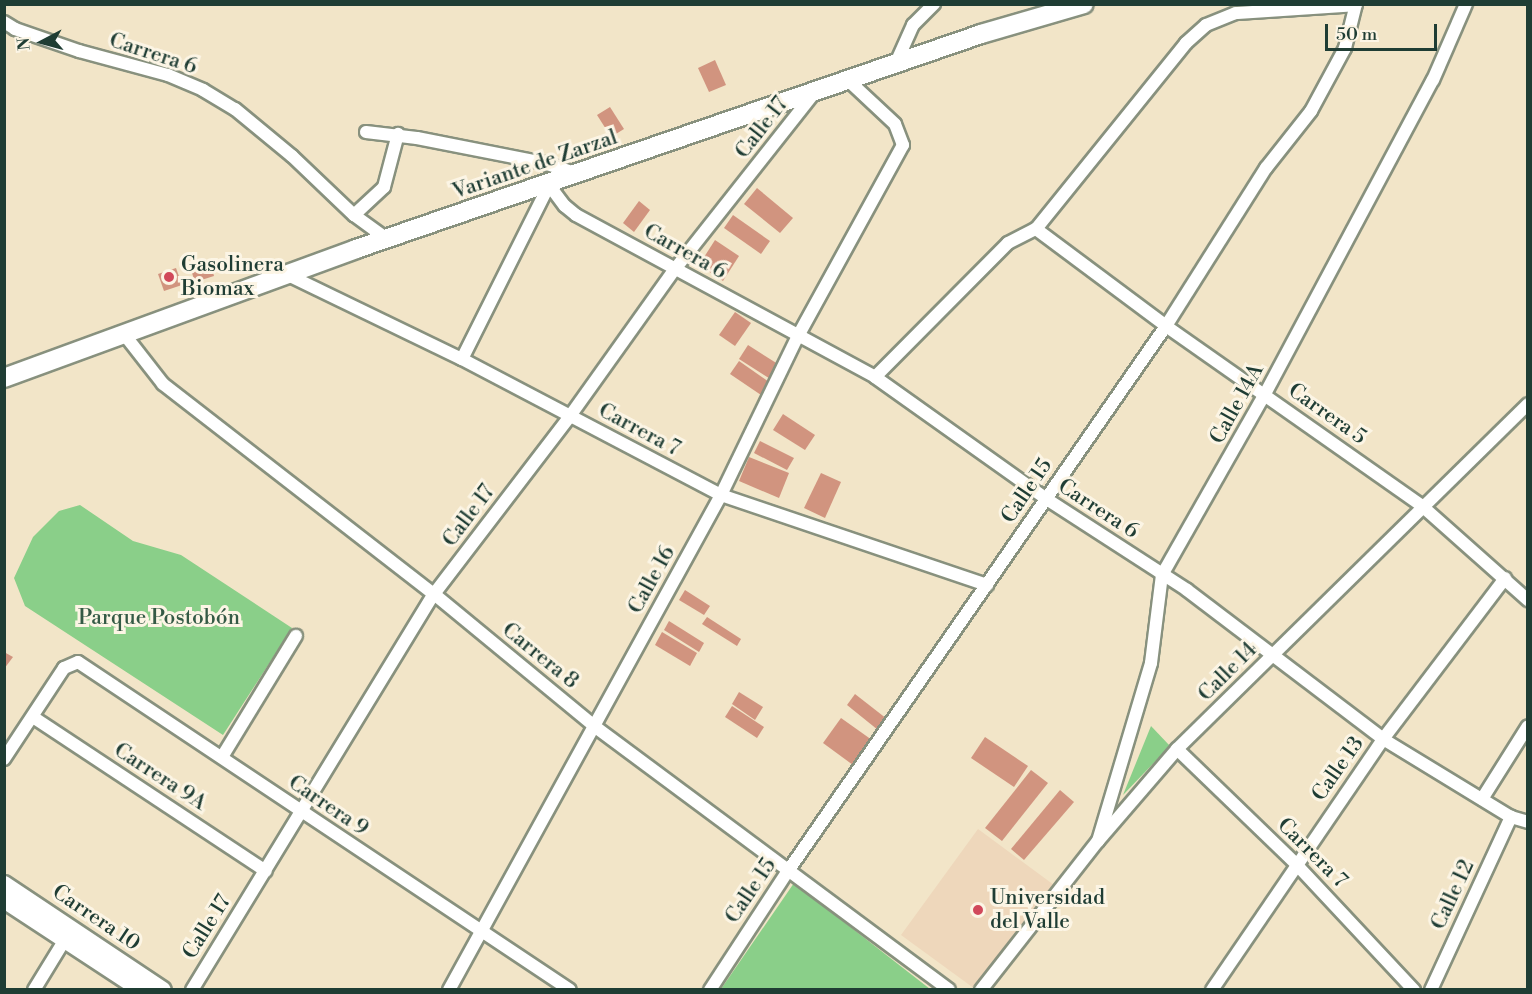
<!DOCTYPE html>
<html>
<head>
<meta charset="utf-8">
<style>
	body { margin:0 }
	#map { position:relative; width:1532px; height:994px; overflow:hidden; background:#f2e5c8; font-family:"Libre Bodoni",serif }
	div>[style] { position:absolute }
	.built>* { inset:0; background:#eed7bb }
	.green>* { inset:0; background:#8acf89 }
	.building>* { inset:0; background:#d1947f }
	.roads { filter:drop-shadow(2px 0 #88917e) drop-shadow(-2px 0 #88917e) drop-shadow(0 2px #88917e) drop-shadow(0 -2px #88917e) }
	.street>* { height:12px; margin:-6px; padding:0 6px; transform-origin:6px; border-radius:6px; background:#fff }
	.secondary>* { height:16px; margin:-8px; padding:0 8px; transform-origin:8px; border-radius:8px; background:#fff }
	.primary>* { height:18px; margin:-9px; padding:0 9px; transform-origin:9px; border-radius:9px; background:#fff }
	.dots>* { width:16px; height:16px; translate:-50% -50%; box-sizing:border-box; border:3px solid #fcf5e5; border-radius:50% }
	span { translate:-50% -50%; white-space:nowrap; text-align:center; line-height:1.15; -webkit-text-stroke:6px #fcf5e5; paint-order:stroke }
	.street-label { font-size:21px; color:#1f3d34 }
	.poi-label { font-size:21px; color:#1f3d34 }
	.left { translate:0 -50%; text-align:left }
	.park-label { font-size:21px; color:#345a45 }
	.frame { position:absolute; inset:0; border:6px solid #1f3d34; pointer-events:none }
	.north { position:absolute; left:12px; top:12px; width:60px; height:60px; -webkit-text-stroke:4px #fcf5e5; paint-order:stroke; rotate:264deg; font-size:16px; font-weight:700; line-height:24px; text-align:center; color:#1f3d34 }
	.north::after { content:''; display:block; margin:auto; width:21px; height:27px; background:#1f3d34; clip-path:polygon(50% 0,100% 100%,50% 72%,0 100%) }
	.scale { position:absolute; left:1325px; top:24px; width:112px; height:27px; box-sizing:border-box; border:3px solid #1f3d34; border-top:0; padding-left:8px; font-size:18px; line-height:21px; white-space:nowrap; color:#1f3d34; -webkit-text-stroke:4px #fcf5e5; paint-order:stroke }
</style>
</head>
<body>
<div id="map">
	<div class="built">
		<div style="clip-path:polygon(978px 829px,1054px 885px,978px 989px,975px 989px,901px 935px)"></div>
	</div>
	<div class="green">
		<div style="clip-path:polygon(80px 505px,133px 541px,181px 555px,292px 628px,223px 735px,25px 606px,14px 578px,33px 537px,59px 511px)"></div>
		<div style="clip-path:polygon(1151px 726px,1170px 746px,1123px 795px)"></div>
		<div style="clip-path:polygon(794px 883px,930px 989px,721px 989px)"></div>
	</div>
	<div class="building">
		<div style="clip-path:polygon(715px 60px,726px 85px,709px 92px,698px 68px)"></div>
		<div style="clip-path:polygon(610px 107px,624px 129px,611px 137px,597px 115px)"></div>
		<div style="clip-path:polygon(757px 188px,793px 218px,780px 233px,744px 204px)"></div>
		<div style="clip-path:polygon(639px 201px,650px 210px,634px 232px,623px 223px)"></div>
		<div style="clip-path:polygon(733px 215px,770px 241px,761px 254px,724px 228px)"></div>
		<div style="clip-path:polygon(715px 240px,739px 256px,723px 281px,699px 265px)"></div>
		<div style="clip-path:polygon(210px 261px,214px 276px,195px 282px,190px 267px)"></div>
		<div style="clip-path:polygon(176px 268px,182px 285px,164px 291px,158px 274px)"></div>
		<div style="clip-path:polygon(735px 312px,751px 323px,735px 346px,719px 335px)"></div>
		<div style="clip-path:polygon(748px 345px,781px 366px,772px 380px,739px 359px)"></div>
		<div style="clip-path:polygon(739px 361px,769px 382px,761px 395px,730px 374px)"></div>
		<div style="clip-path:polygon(783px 414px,815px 435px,805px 450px,773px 430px)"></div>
		<div style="clip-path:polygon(760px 441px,794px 458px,787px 470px,754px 453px)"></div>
		<div style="clip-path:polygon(749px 457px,789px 473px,779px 498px,739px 481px)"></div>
		<div style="clip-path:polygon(821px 473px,841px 482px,825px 518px,804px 508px)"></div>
		<div style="clip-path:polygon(685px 590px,710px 606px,704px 615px,679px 600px)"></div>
		<div style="clip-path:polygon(707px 617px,741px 639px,737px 646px,702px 624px)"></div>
		<div style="clip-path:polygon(669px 621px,704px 643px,699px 652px,664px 630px)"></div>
		<div style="clip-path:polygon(662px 632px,697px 653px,690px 666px,655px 645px)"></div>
		<div style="clip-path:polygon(4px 652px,13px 657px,4px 669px)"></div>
		<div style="clip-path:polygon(739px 692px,763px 707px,755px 720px,732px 704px)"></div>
		<div style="clip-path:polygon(855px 694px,887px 719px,878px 730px,847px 705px)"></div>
		<div style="clip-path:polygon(732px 706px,764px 727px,757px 738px,725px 717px)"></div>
		<div style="clip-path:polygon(841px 718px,872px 740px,853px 765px,823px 743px)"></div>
		<div style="clip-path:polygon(985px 737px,1028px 766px,1014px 787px,971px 758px)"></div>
		<div style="clip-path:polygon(1031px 770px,1048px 783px,1002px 841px,985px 828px)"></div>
		<div style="clip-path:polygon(1060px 790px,1074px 802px,1024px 860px,1011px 849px)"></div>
	</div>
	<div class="roads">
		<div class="street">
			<div style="left:4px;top:22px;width:13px;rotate:32deg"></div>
			<div style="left:15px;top:29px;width:68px;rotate:19deg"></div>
			<div style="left:79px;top:51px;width:92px;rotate:15.1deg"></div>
			<div style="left:168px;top:75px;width:38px;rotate:23deg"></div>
			<div style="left:203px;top:90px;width:37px;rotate:31deg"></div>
			<div style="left:235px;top:109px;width:74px;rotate:39.5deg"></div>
			<div style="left:292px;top:156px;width:86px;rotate:43.6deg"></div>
			<div style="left:354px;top:215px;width:41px;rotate:36deg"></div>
			<div style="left:896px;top:63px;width:42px;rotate:-65.9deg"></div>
			<div style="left:913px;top:25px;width:30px;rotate:-45deg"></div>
			<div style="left:366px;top:132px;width:51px;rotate:6.7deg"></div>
			<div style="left:417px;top:138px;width:129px;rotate:11.1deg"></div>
			<div style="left:544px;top:163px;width:35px;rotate:18deg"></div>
			<div style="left:354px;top:215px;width:41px;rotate:-43deg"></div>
			<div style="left:384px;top:187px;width:55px;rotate:-75.2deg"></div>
			<div style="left:1036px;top:229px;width:162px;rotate:36.7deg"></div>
			<div style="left:1166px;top:326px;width:313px;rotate:35.1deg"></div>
			<div style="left:1422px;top:506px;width:142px;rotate:41.6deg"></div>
			<div style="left:288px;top:275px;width:193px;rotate:25.8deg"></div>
			<div style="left:462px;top:359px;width:293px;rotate:27.7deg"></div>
			<div style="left:721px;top:495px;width:281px;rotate:18.7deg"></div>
			<div style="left:124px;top:334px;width:63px;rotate:52deg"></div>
			<div style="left:163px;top:384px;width:343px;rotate:37.8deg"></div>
			<div style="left:434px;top:594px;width:207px;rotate:39.5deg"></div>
			<div style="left:594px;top:726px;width:442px;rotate:36.6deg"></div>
			<div style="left:462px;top:359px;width:195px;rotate:-63.4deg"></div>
			<div style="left:549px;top:185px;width:26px;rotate:53deg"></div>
			<div style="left:565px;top:206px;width:14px;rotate:39deg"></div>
			<div style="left:576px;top:215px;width:340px;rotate:28.4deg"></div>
			<div style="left:875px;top:377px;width:209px;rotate:35.4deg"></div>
			<div style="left:1045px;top:498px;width:169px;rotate:32.9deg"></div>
			<div style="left:1187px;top:590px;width:246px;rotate:37.2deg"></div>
			<div style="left:1383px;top:739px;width:150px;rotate:31.4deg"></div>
			<div style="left:1511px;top:817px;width:18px;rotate:16deg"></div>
			<div style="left:875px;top:377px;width:189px;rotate:-45.2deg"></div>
			<div style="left:1008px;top:243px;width:31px;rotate:-27deg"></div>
			<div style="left:1036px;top:229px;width:239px;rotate:-51.1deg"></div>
			<div style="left:1186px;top:43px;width:27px;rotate:-42deg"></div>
			<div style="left:1206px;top:25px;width:32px;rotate:-22deg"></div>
			<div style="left:1236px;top:13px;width:120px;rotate:-3.8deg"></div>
			<div style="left:33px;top:717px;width:279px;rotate:33.5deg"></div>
			<div style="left:1177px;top:749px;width:165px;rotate:44deg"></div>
			<div style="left:1296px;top:864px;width:173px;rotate:46.9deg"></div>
			<div style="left:222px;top:757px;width:142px;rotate:-58.6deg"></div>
			<div style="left:4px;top:759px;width:109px;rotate:-56.6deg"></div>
			<div style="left:64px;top:668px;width:15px;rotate:-23deg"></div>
			<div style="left:78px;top:662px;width:591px;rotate:33.69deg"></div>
			<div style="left:1482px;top:799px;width:86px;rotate:-57.8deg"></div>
			<div style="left:1098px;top:841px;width:186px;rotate:-73.4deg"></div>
			<div style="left:1151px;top:663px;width:89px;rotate:-82.9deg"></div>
			<div style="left:1162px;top:575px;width:208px;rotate:-60.4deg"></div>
			<div style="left:1265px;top:394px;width:356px;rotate:-61.9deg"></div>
			<div style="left:1433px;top:80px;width:83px;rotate:-66.5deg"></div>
			<div style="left:34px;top:990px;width:57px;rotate:-58.5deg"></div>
			<div style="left:192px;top:990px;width:464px;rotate:-58.6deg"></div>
			<div style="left:434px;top:594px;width:224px;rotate:-52.6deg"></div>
			<div style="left:570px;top:416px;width:181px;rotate:-54.5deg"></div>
			<div style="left:675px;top:269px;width:224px;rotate:-51.7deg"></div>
			<div style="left:449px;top:990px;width:565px;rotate:-61.21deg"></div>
			<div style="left:721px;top:495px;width:177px;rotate:-64.2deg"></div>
			<div style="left:798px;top:336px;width:218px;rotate:-61.2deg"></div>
			<div style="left:903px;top:145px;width:22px;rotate:-111deg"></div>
			<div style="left:895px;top:124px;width:64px;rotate:-136.9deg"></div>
			<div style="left:710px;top:990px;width:142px;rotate:-56.8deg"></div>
			<div style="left:788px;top:871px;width:663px;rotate:-55.26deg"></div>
			<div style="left:1166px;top:326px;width:187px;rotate:-57.7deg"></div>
			<div style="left:1266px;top:168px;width:73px;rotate:-51.7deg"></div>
			<div style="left:1311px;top:111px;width:72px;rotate:-61.6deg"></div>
			<div style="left:1345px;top:48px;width:45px;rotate:-76deg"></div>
			<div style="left:981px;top:990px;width:189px;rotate:-51.9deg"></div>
			<div style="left:1098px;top:841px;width:121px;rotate:-49.3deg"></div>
			<div style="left:1177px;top:749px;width:492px;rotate:-44.5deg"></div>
			<div style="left:1212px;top:990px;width:304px;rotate:-55.7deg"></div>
			<div style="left:1383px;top:739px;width:202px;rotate:-52.8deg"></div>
			<div style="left:1431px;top:990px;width:191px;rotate:-65.2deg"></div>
		</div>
		<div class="secondary">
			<div style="left:4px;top:884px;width:191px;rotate:33.7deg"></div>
			<div style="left:4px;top:900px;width:164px;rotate:33.3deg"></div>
		</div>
		<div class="primary">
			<div style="left:4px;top:378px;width:375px;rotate:-20.1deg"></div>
			<div style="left:356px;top:249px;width:661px;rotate:-18.98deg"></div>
			<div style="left:981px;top:34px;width:107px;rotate:-16.2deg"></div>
		</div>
	</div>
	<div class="dots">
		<div style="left:169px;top:277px;background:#d1495b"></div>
		<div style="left:978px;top:910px;background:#d1495b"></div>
	</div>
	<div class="street-label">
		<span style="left:153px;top:54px;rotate:18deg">Carrera 6</span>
		<span style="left:762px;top:128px;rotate:-52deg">Calle 17</span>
		<span style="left:535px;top:165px;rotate:-19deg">Variante de Zarzal</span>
		<span style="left:685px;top:252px;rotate:29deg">Carrera 6</span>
		<span style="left:1237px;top:404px;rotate:-61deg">Calle 14A</span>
		<span style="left:1327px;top:414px;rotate:35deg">Carrera 5</span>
		<span style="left:639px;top:430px;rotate:28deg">Carrera 7</span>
		<span style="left:1027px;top:491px;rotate:-56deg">Calle 15</span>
		<span style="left:1098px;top:509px;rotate:33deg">Carrera 6</span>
		<span style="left:469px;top:516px;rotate:-53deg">Calle 17</span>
		<span style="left:652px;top:580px;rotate:-61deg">Calle 16</span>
		<span style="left:540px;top:656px;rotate:39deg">Carrera 8</span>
		<span style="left:1228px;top:672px;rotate:-45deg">Calle 14</span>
		<span style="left:1338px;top:769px;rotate:-55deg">Calle 13</span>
		<span style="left:160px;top:777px;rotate:33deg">Carrera 9A</span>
		<span style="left:328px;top:806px;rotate:34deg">Carrera 9</span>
		<span style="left:1312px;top:853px;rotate:45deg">Carrera 7</span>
		<span style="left:751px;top:891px;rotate:-56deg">Calle 15</span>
		<span style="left:1453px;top:895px;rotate:-65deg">Calle 12</span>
		<span style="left:96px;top:918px;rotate:34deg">Carrera 10</span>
		<span style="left:207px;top:927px;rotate:-58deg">Calle 17</span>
	</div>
	<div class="poi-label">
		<span class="left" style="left:181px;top:277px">Gasolinera<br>Biomax</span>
		<span class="left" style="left:990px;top:910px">Universidad<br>del Valle</span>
	</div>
	<div class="park-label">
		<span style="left:159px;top:618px">Parque Postobón</span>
	</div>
	<div class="frame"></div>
	<div class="north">N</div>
	<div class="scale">50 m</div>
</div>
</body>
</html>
